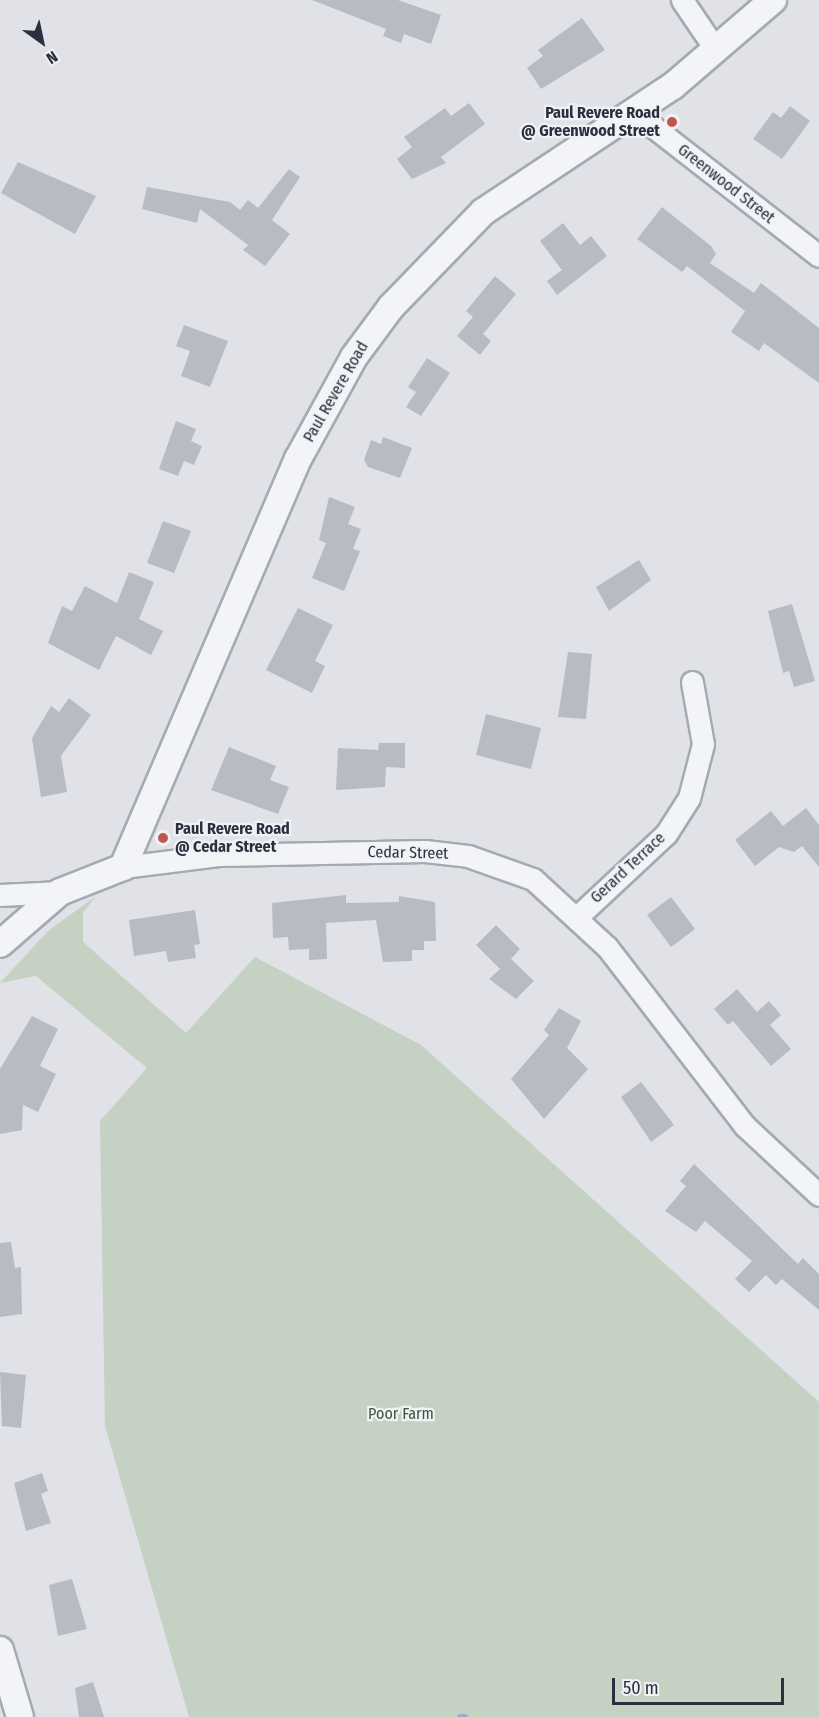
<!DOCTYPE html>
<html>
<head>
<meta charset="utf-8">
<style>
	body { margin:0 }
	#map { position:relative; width:819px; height:1717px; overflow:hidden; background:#e1e2e8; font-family:"Fira Sans Condensed",sans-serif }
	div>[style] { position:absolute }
	.green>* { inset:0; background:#c4d1c3 }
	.stream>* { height:7px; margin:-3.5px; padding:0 3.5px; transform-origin:3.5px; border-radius:3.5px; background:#9fabc5 }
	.building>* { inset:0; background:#b9bbc4 }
	.roads { filter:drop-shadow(2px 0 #a7a9b2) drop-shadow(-2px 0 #a7a9b2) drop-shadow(0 2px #a7a9b2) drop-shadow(0 -2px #a7a9b2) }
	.minor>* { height:21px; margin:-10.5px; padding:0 10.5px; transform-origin:10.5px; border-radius:10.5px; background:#f3f4f7 }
	.tertiary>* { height:26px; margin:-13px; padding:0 13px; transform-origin:13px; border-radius:13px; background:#f3f4f7 }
	.dots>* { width:16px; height:16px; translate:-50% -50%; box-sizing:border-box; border:3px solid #f0f2f6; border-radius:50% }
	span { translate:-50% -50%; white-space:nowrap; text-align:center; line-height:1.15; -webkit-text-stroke:4.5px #f0f2f6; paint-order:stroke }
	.poi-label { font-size:16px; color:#2b2f3e; font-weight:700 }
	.right { translate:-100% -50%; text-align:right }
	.left { translate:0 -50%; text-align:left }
	.street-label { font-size:16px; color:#2b2f3e }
	.park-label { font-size:16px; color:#3a583a }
	.north { position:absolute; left:12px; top:12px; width:60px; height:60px; -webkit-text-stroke:4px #f0f2f6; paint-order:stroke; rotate:147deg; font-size:16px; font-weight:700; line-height:24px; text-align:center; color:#2b2f3e }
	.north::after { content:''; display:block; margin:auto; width:21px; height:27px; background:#2b2f3e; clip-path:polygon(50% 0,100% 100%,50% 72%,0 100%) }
	.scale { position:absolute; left:612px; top:1678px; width:172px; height:27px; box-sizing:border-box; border:3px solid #2b2f3e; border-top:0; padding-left:8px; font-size:18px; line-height:21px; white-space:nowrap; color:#2b2f3e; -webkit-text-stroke:4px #f0f2f6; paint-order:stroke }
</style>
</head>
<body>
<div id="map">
	<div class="green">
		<div style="clip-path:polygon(95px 897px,83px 913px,83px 942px,186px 1033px,255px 957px,421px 1045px,819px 1402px,819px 1717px,189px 1717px,105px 1426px,100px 1121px,147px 1068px,36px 976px,0 983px,49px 930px)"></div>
	</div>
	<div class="stream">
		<div style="left:460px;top:1717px;width:4px"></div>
	</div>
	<div class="building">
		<div style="clip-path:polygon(312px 0,398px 0,441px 15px,431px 44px,404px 34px,401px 43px,383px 36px,386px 29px)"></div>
		<div style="clip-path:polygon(582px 18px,605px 50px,541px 89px,527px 68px,543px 56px,538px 50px)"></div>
		<div style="clip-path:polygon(469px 103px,485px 124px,441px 157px,446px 163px,412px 179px,397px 159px,412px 147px,404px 137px,445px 108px,451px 116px)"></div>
		<div style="clip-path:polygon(790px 106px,810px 121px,782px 159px,753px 139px,773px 112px,781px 118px)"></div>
		<div style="clip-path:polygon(18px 162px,96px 196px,75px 234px,1px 193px)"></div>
		<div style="clip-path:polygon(289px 169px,300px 177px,272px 220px,290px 234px,265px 266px,243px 250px,248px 245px,200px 209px,197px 223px,142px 209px,147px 187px,230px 202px,240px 210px,248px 200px,258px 208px)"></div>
		<div style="clip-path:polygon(662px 207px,711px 246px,716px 254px,710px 263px,754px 293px,761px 283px,819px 328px,819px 383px,764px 343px,759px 351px,731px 332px,745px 311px,687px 266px,682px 272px,637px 239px)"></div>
		<div style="clip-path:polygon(563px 223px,580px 245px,591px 236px,607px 256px,557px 295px,547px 281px,562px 270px,540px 241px)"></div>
		<div style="clip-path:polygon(495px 276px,516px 294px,483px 334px,491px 341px,480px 355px,457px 336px,473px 317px,466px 311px)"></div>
		<div style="clip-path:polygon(184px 325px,228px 341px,210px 387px,181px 376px,190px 351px,176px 346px)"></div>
		<div style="clip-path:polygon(427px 358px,450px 373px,421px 416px,406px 407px,416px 392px,408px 387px)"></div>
		<div style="clip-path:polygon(176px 421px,196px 429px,191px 441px,202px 446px,194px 465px,184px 461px,178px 476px,159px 469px)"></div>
		<div style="clip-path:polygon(383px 437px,412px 448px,400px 478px,368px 467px,364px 460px,371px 440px,381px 444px)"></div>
		<div style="clip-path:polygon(329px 497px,355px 507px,348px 524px,361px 529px,353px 549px,360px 551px,344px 591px,312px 578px,326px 543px,319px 540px)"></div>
		<div style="clip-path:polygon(163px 521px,191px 531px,174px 573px,147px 563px)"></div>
		<div style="clip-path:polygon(639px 560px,651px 580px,609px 611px,596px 587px)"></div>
		<div style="clip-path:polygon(129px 572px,154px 582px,139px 619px,163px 631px,151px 655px,116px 636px,99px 670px,48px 643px,62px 606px,72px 611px,85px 586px,117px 603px)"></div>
		<div style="clip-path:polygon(792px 604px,815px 681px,794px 687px,789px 671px,783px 673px,768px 611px)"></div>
		<div style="clip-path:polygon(298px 608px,333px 625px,315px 661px,325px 666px,312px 693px,266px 670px)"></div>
		<div style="clip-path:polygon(568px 652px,592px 654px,586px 719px,558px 717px)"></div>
		<div style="clip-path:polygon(69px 698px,91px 715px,61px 756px,67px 792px,41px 797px,32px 738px,51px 706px,59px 712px)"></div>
		<div style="clip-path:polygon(486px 714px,541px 728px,531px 769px,476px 755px)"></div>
		<div style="clip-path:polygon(379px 743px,405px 743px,405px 768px,386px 767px,385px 787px,336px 790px,338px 748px,378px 750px)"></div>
		<div style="clip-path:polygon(229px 747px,276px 766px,270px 780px,289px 787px,278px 814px,211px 790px)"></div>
		<div style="clip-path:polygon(806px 808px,819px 825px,819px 867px,802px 846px,794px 852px,779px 847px,755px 866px,735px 840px,771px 811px,783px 826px)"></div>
		<div style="clip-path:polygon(346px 895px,346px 903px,399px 902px,399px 896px,435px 902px,436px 941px,424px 941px,424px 950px,412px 950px,412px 961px,383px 962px,376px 920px,326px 923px,327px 959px,309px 960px,309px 949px,289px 950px,288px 937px,273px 938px,272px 903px)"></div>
		<div style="clip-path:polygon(671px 897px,695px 929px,671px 947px,647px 915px)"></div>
		<div style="clip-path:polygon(195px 910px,200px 944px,194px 945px,196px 958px,168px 962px,166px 951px,134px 956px,129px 920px)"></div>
		<div style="clip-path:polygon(496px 925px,520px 949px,511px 959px,534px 981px,516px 999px,489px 979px,500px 969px,476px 945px)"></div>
		<div style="clip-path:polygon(737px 989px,757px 1012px,769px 1001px,781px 1015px,770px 1025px,791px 1049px,771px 1066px,733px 1021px,728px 1025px,714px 1009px)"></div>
		<div style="clip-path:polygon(559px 1008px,581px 1021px,567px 1048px,588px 1069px,544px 1119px,511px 1079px,549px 1035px,544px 1030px)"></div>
		<div style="clip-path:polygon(32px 1016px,58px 1029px,40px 1066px,56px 1074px,38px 1112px,23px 1105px,22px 1130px,0 1134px,0 1069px)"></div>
		<div style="clip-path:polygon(641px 1082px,674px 1125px,651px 1142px,621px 1097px)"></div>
		<div style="clip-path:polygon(694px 1164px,798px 1264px,803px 1258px,819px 1274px,819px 1310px,782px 1279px,776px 1285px,766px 1275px,749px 1292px,735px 1279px,752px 1261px,705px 1221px,696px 1232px,665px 1211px,686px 1186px,680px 1181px)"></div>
		<div style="clip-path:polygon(11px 1242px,15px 1268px,21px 1267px,22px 1314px,0 1317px,0 1243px)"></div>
		<div style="clip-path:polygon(0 1372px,26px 1375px,21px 1428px,2px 1426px)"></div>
		<div style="clip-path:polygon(42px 1473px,48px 1491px,41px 1494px,51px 1523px,26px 1531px,14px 1483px)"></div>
		<div style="clip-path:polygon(72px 1579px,87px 1629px,58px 1636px,49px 1585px)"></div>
		<div style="clip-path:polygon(93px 1682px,104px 1717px,79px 1717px,75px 1688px)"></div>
	</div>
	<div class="roads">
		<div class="minor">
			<div style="left:682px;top:0;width:60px;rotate:55.8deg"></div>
			<div style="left:634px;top:112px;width:234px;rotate:37.9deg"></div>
			<div style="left:123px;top:867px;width:98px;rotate:-7.1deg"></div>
			<div style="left:220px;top:855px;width:205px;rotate:-1.1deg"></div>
			<div style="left:425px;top:851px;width:43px;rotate:6.6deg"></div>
			<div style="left:468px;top:856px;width:69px;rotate:19.5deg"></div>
			<div style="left:533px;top:879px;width:100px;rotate:42.6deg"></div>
			<div style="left:607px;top:947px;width:226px;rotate:52.4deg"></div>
			<div style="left:745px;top:1126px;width:101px;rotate:43deg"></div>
			<div style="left:0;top:895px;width:60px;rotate:-2.9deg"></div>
			<div style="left:578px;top:916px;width:120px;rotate:-43deg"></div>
			<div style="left:666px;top:834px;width:43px;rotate:-57.4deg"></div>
			<div style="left:689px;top:798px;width:56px;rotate:-75.5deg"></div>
			<div style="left:703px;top:744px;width:63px;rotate:-100.1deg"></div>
		</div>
		<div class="tertiary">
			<div style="left:0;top:944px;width:79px;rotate:-40.9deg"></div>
			<div style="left:60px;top:892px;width:68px;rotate:-21.6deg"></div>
			<div style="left:123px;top:867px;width:444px;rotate:-66.8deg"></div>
			<div style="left:298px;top:459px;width:116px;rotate:-61.2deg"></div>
			<div style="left:354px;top:357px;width:62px;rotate:-53.5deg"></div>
			<div style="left:391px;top:307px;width:132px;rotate:-45.9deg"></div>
			<div style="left:483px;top:212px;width:228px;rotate:-33.6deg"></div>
			<div style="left:673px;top:86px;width:132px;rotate:-40.7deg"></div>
			<div style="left:0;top:1650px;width:70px;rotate:73.4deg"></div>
		</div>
	</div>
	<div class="dots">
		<div style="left:672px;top:122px;background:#c15552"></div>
		<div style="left:163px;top:838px;background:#c15552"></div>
	</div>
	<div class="poi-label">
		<span class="right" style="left:660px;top:122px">Paul Revere Road<br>@ Greenwood Street</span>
		<span class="left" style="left:175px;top:838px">Paul Revere Road<br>@ Cedar Street</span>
	</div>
	<div class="street-label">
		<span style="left:726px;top:184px;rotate:38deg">Greenwood Street</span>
		<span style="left:336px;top:392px;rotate:-60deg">Paul Revere Road</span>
		<span style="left:408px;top:853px;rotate:1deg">Cedar Street</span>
		<span style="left:628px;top:868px;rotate:-43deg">Gerard Terrace</span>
	</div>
	<div class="park-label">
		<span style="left:401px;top:1414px">Poor Farm</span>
	</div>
	<div class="north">N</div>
	<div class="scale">50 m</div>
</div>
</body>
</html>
